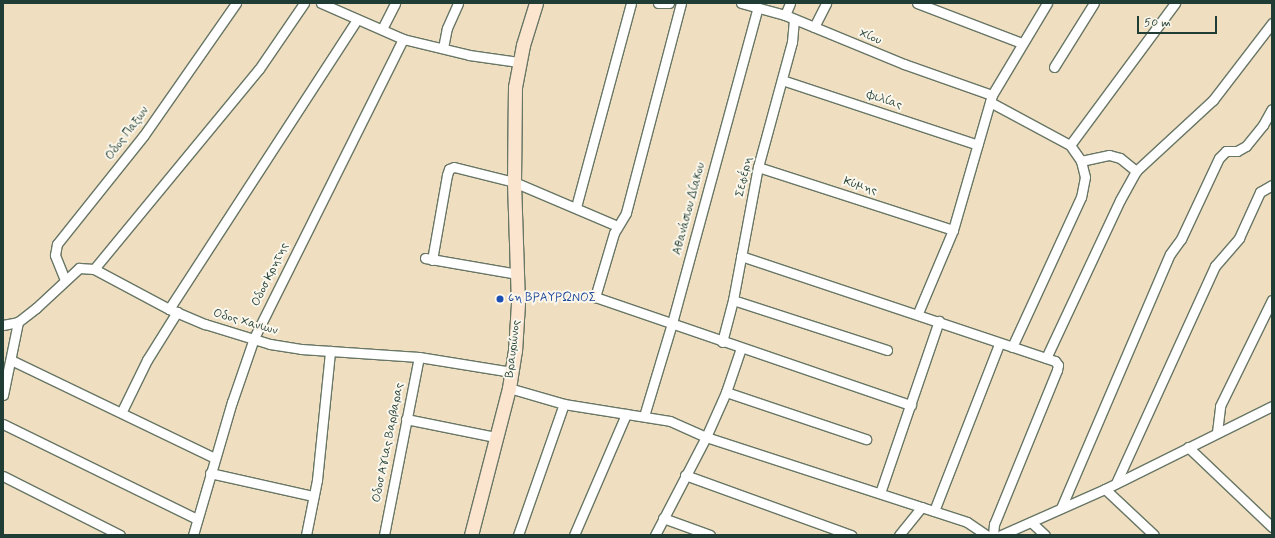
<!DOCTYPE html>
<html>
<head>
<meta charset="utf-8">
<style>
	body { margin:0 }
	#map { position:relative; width:1275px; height:538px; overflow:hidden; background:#efdfc0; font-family:Mynerve,sans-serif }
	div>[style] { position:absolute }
	.roads { filter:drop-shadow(1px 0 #687665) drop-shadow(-1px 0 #687665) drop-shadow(0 1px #687665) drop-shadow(0 -1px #687665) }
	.minor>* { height:9px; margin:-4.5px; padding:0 4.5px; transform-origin:4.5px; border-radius:4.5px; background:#fff }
	.secondary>* { height:13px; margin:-6.5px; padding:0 6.5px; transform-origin:6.5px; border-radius:6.5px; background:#fbe5cf }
	.dots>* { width:11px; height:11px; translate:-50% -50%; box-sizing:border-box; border:2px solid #fbf7ec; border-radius:50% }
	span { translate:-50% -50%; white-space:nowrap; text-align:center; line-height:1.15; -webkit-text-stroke:4px #fbf7ec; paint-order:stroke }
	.street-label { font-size:12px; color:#1f3d34 }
	.transit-label { font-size:12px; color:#164399 }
	.left { translate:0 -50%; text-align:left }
	.frame { position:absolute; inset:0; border:4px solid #1f3d34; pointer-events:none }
	.scale { position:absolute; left:1137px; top:16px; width:80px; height:18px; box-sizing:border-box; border:2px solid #1f3d34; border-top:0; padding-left:5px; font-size:12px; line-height:14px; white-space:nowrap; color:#1f3d34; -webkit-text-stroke:3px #fbf7ec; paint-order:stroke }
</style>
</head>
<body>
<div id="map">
	<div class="roads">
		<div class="minor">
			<div style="left:321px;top:3px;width:90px;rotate:23.7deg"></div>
			<div style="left:403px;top:39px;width:68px;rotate:13.6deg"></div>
			<div style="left:469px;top:55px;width:50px;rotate:8deg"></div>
			<div style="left:658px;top:3px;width:11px"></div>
			<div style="left:681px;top:3px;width:217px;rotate:104.7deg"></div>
			<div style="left:626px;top:213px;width:23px;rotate:121deg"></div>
			<div style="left:614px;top:233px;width:67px;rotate:106.5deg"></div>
			<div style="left:595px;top:297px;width:334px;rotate:18.9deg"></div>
			<div style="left:741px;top:3px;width:46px;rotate:15.3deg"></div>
			<div style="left:785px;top:15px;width:129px;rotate:22.4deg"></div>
			<div style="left:904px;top:64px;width:93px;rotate:19.4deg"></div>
			<div style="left:917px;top:3px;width:112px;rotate:20.9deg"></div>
			<div style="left:785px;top:15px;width:13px;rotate:-67deg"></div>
			<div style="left:814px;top:27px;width:27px;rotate:-63deg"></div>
			<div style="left:382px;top:29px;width:29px;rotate:-63deg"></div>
			<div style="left:443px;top:48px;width:20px;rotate:-79deg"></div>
			<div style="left:447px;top:28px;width:27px;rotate:-66deg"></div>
			<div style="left:1054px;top:67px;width:75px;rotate:-58deg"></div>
			<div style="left:782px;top:80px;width:206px;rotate:18.3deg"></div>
			<div style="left:990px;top:102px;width:91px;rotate:28.3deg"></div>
			<div style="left:1070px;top:145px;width:19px;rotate:55deg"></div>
			<div style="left:1081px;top:161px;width:16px;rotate:76deg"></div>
			<div style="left:1085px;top:177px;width:20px;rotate:101deg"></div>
			<div style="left:1081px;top:197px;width:165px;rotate:114.7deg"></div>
			<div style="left:1070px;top:145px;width:177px;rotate:-53.5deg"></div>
			<div style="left:1081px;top:161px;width:29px;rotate:-12deg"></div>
			<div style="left:1109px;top:155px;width:11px;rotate:15deg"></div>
			<div style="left:1120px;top:158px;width:21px;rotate:39deg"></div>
			<div style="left:758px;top:167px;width:205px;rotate:17.9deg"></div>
			<div style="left:576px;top:207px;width:211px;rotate:-74.9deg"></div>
			<div style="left:741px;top:256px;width:331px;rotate:18.5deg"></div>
			<div style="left:1055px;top:361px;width:5px;rotate:53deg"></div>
			<div style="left:1058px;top:365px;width:5px;rotate:101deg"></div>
			<div style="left:1057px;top:370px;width:166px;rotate:112.2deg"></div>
			<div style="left:994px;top:524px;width:11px;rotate:95deg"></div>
			<div style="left:425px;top:258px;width:94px;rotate:9.8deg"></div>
			<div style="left:432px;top:260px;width:86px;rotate:-80deg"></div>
			<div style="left:447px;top:175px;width:6px;rotate:-72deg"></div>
			<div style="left:449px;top:169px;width:5px;rotate:-22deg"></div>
			<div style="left:454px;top:167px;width:62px;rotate:14deg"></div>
			<div style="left:514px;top:182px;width:112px;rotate:23.1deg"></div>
			<div style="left:94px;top:269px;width:259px;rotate:-50.5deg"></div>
			<div style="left:259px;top:69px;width:80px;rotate:-55.7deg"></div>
			<div style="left:65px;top:280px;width:27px;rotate:-112deg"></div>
			<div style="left:55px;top:255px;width:11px;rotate:-80deg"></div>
			<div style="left:57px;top:244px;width:139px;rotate:-51.4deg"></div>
			<div style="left:144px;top:135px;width:161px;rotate:-55.1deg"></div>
			<div style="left:733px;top:300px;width:162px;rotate:18deg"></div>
			<div style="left:169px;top:309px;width:343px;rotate:-57deg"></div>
			<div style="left:918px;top:313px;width:90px;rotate:-67.1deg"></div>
			<div style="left:953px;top:230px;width:141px;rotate:-73.9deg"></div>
			<div style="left:992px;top:95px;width:107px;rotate:-59.1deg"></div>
			<div style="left:3px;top:325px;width:15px;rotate:-11deg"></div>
			<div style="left:18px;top:322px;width:23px;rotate:-38deg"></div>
			<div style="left:36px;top:308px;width:59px;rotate:-42.9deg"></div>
			<div style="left:79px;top:268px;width:15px;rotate:4deg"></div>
			<div style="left:94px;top:269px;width:85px;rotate:28.1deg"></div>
			<div style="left:169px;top:309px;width:39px;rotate:23deg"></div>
			<div style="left:205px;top:324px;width:68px;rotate:17.1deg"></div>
			<div style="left:270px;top:344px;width:31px;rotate:9deg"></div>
			<div style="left:301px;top:349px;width:118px;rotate:3.9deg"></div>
			<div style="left:419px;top:357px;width:94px;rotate:9.2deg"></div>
			<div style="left:722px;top:342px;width:43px;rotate:-75.3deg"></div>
			<div style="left:733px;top:300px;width:135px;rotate:-79.4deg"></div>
			<div style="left:758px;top:167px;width:130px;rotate:-74.8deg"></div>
			<div style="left:792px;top:42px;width:23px;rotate:-85deg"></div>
			<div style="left:1046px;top:358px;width:174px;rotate:-64.9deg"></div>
			<div style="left:1120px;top:200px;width:33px;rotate:-61deg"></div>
			<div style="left:1136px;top:171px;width:105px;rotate:-42.7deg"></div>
			<div style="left:1213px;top:100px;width:97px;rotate:-52.5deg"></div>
			<div style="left:11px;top:360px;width:226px;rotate:25.7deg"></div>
			<div style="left:509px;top:388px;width:57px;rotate:16.2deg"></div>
			<div style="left:564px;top:404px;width:107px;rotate:9.1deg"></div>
			<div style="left:670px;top:421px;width:39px;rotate:24deg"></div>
			<div style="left:706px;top:437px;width:274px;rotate:18deg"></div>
			<div style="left:967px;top:522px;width:23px;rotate:34deg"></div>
			<div style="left:726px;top:392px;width:148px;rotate:18.6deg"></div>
			<div style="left:3px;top:395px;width:75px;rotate:-78.4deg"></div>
			<div style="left:122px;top:411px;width:57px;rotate:-63.9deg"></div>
			<div style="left:147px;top:360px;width:57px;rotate:-58deg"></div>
			<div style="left:644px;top:416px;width:97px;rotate:-73.2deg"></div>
			<div style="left:672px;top:323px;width:327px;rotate:-74.8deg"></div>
			<div style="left:406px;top:419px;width:91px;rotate:11.4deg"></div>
			<div style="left:3px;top:424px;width:216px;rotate:26.1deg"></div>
			<div style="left:1217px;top:432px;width:26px;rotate:-83deg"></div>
			<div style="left:1220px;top:406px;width:118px;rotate:-63.9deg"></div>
			<div style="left:1188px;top:447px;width:116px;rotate:43.6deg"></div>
			<div style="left:210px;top:473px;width:106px;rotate:12.6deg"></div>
			<div style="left:685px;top:475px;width:177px;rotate:19.9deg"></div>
			<div style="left:3px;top:476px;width:131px;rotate:26.8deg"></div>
			<div style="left:1116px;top:483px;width:239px;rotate:-65.5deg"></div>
			<div style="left:1215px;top:266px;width:37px;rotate:-49deg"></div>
			<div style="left:1239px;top:238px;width:51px;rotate:-65.5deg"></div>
			<div style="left:1260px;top:192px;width:14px;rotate:-30deg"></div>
			<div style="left:1105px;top:489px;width:67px;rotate:43.2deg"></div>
			<div style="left:880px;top:493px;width:182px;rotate:-71.1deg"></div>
			<div style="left:1061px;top:508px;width:276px;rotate:-66.8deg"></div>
			<div style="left:1170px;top:254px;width:19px;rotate:-54deg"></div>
			<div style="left:1181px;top:239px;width:89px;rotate:-64.9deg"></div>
			<div style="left:1219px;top:158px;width:10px;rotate:-45deg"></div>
			<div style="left:1226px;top:151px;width:11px"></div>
			<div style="left:1237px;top:151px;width:10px;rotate:-29deg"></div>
			<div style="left:1246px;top:146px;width:27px;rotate:-51deg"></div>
			<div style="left:1263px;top:125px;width:18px;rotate:-61deg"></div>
			<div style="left:934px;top:511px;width:179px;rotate:-68.7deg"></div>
			<div style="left:663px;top:518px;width:50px;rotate:19.9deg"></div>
			<div style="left:1031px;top:522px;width:19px;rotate:43deg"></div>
			<div style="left:193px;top:535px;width:139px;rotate:-73.7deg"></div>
			<div style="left:232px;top:402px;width:68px;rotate:-71deg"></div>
			<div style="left:254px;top:338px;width:334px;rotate:-63.5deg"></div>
			<div style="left:306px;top:535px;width:56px;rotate:-78.7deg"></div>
			<div style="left:317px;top:480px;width:130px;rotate:-84.2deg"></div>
			<div style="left:384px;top:535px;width:181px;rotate:-78.9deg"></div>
			<div style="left:518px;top:535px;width:139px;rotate:-70.7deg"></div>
			<div style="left:574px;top:535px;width:132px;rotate:-66.7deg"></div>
			<div style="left:655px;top:535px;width:110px;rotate:-62.5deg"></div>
			<div style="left:706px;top:437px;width:49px;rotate:-66deg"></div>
			<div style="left:726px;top:392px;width:46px;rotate:-71.2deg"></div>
			<div style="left:899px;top:535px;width:36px;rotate:-51deg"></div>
			<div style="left:1001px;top:535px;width:114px;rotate:-23.9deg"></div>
			<div style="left:1105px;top:489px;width:186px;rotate:-26.4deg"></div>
		</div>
		<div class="secondary">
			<div style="left:471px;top:535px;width:152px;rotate:-75.5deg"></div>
			<div style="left:509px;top:388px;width:37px;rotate:-81deg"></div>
			<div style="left:515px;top:351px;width:48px;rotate:-86.4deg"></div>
			<div style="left:518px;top:303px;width:121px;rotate:-91.9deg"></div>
			<div style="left:514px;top:182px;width:95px;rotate:-89.4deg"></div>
			<div style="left:515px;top:87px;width:43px;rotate:-79.2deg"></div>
			<div style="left:523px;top:45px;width:44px;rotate:-72.8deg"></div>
		</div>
	</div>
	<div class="dots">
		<div style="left:500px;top:299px;background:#1a4fb4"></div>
	</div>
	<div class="street-label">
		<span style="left:870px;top:38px;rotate:22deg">Χίου</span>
		<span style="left:884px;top:101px;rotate:18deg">Φιλίας</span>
		<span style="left:128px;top:134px;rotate:-53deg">Οδος Παξων</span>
		<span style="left:745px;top:177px;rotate:-78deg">Σεφέρη</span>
		<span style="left:860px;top:187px;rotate:18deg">Κύμης</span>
		<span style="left:690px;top:209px;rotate:-75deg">Αθανάσιου Δίακου</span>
		<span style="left:271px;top:275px;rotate:-64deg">Οδοσ Κρητης</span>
		<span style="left:245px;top:323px;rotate:16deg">Οδος Χανιων</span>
		<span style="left:514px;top:349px;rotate:-83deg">Βραυρώνος</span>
		<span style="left:389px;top:443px;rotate:-79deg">Οδοσ Αγιας Βαρβαρας</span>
	</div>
	<div class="transit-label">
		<span class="left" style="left:508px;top:299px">6η ΒΡΑΥΡΩΝΟΣ</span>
	</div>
	<div class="frame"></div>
	<div class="scale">50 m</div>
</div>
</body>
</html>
